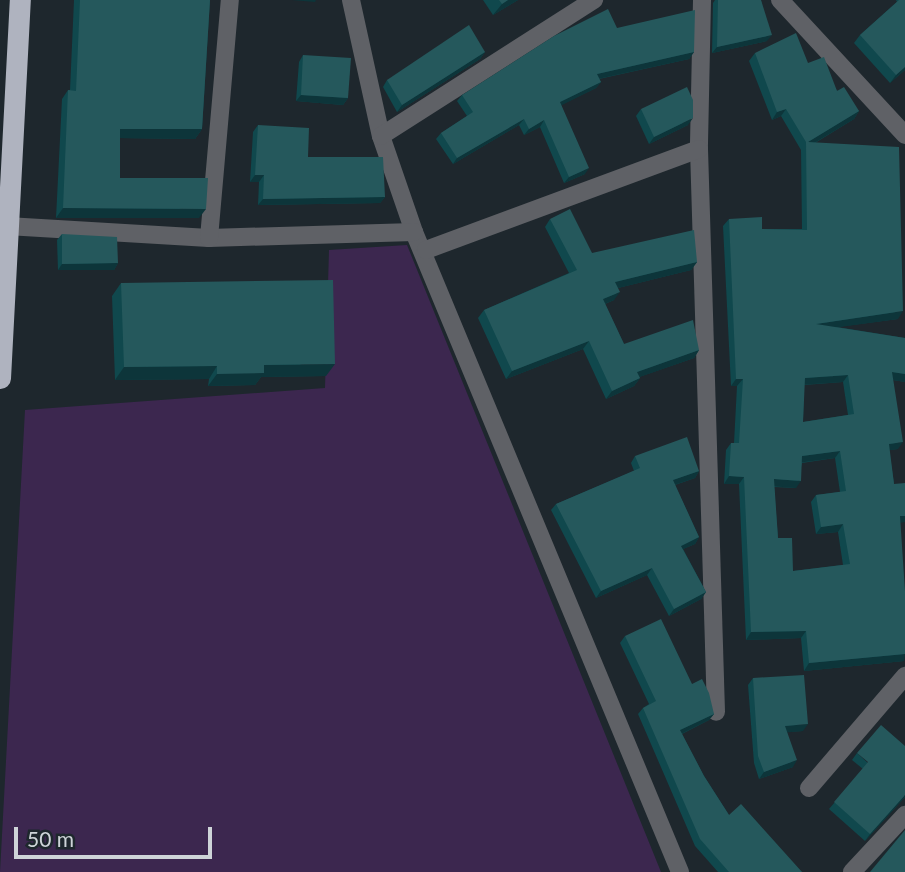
<!DOCTYPE html>
<html>
<head>
<meta charset="utf-8">
<style>
	body { margin:0 }
	#map { position:relative; width:905px; height:872px; overflow:hidden; background:#1e272d; font-family:Lato,sans-serif }
	div>[style] { position:absolute }
	.green>* { inset:0; background:#3c274f }
	.street>* { height:18px; margin:-9px; padding:0 9px; transform-origin:9px; border-radius:9px; background:#5f6166 }
	.highway>* { height:21px; margin:-10.5px; padding:0 10.5px; transform-origin:10.5px; border-radius:10.5px; background:#afb3bf }
	.wall>* { inset:0; background:#10484d }
	.shaded-wall>* { inset:0; background:#0d353a }
	.building>* { inset:0; background:#25585c }
	span { translate:-50% -50%; white-space:nowrap; text-align:center; line-height:1.15; -webkit-text-stroke:5px #1e272d; paint-order:stroke }
	.scale { position:absolute; left:14px; top:827px; width:198px; height:32px; box-sizing:border-box; border:4px solid #ced4d8; border-top:0; padding-left:9px; font-size:21px; line-height:24px; white-space:nowrap; color:#ced4d8; -webkit-text-stroke:5px #1e272d; paint-order:stroke }
</style>
</head>
<body>
<div id="map">
	<div class="green">
		<div style="clip-path:polygon(407px 245px,661px 872px,0 872px,25px 410px,325px 388px,329px 250px)"></div>
	</div>
	<div class="street">
		<div style="left:351px;top:0;width:139px;rotate:77.6deg"></div>
		<div style="left:381px;top:136px;width:102px;rotate:71deg"></div>
		<div style="left:414px;top:232px;width:693px;rotate:67.43deg"></div>
		<div style="left:702px;top:0;width:149px;rotate:91.2deg"></div>
		<div style="left:699px;top:149px;width:563px;rotate:88.27deg"></div>
		<div style="left:780px;top:0;width:184px;rotate:47.2deg"></div>
		<div style="left:381px;top:136px;width:253px;rotate:-32.6deg"></div>
		<div style="left:7px;top:226px;width:202px;rotate:3.4deg"></div>
		<div style="left:209px;top:238px;width:205px;rotate:-1.7deg"></div>
		<div style="left:209px;top:238px;width:239px;rotate:-85deg"></div>
		<div style="left:426px;top:250px;width:291px;rotate:-20.3deg"></div>
		<div style="left:809px;top:788px;width:148px;rotate:-49.4deg"></div>
		<div style="left:852px;top:872px;width:78px;rotate:-47.1deg"></div>
	</div>
	<div class="highway">
		<div style="left:0;top:378px;width:379px;rotate:-87deg"></div>
	</div>
	<div class="wall">
		<div style="clip-path:polygon(74px 0,210px 0,202px 129px,195px 139px,120px 138px,120px 178px,199px 218px,56px 218px,62px 99px,68px 90px,70px 90px)"></div>
		<div style="clip-path:polygon(483px 0,518px 0,493px 15px)"></div>
		<div style="clip-path:polygon(715px 0,761px 0,767px 41px,712px 53px,713px 3px)"></div>
		<div style="clip-path:polygon(896px 0,905px 0,905px 70px,890px 83px,854px 43px,860px 35px,897px 2px)"></div>
		<div style="clip-path:polygon(617px 28px,694px 52px,689px 59px,599px 79px,601px 82px,596px 88px,561px 105px,585px 174px,564px 183px,540px 127px,524px 135px,519px 125px,453px 164px,436px 139px,441px 133px,467px 116px,457px 101px,462px 95px)"></div>
		<div style="clip-path:polygon(485px 52px,480px 59px,397px 112px,383px 87px,387px 80px)"></div>
		<div style="clip-path:polygon(evenodd,755px 53px,808px 63px,859px 111px,854px 119px,815px 143px,898px 319px,837px 327px,905px 338px,905px 382px,893px 380px,898px 449px,889px 450px,900px 523px,904px 661px,804px 671px,801px 638px,746px 640px,739px 484px,724px 484px,726px 450px,731px 443px,734px 443px,737px 386px,731px 386px,723px 226px,729px 219px,762px 229px,802px 229px,801px 150px,781px 116px,772px 120px,749px 61px,755px 53px,843px 382px,848px 415px,803px 422px,804px 385px,843px 382px,755px 53px,835px 458px,840px 492px,816px 495px,811px 502px,816px 534px,838px 532px,843px 565px,793px 571px,778px 538px,774px 487px,796px 488px,802px 463px,835px 458px)"></div>
		<div style="clip-path:polygon(303px 55px,348px 98px,343px 105px,296px 101px,299px 62px)"></div>
		<div style="clip-path:polygon(641px 109px,688px 125px,649px 144px,636px 116px)"></div>
		<div style="clip-path:polygon(258px 125px,308px 157px,385px 197px,380px 203px,258px 205px,259px 182px,250px 182px,253px 132px)"></div>
		<div style="clip-path:polygon(550px 219px,592px 253px,697px 262px,691px 270px,618px 288px,614px 300px,605px 304px,624px 344px,699px 350px,694px 358px,639px 377px,640px 378px,634px 386px,606px 399px,583px 349px,506px 379px,478px 318px,484px 310px,569px 273px,545px 227px)"></div>
		<div style="clip-path:polygon(62px 234px,118px 263px,114px 270px,58px 270px,57px 240px)"></div>
		<div style="clip-path:polygon(121px 283px,326px 376px,261px 377px,255px 385px,208px 386px,209px 379px,115px 380px,112px 296px)"></div>
		<div style="clip-path:polygon(635px 456px,699px 471px,695px 478px,675px 485px,699px 537px,695px 544px,683px 549px,706px 592px,701px 599px,669px 616px,647px 575px,596px 598px,551px 510px,556px 504px,634px 471px,631px 463px)"></div>
		<div style="clip-path:polygon(625px 636px,692px 684px,714px 714px,709px 720px,682px 734px,704px 776px,729px 815px,802px 872px,718px 872px,695px 846px,638px 714px,643px 708px,649px 704px,620px 643px)"></div>
		<div style="clip-path:polygon(753px 678px,803px 731px,787px 732px,793px 767px,759px 779px,754px 763px,748px 685px)"></div>
		<div style="clip-path:polygon(857px 753px,905px 797px,865px 841px,829px 809px,863px 769px,852px 760px)"></div>
	</div>
	<div class="shaded-wall">
		<div style="clip-path:polygon(292px 0,316px 0,315px 2px)"></div>
		<div style="clip-path:polygon(508px 0,518px 0,493px 15px,502px 4px)"></div>
		<div style="clip-path:polygon(772px 35px,767px 41px,712px 53px,717px 47px)"></div>
		<div style="clip-path:polygon(485px 52px,480px 59px,397px 112px,402px 105px)"></div>
		<div style="clip-path:polygon(694px 52px,689px 59px,593px 80px,597px 74px)"></div>
		<div style="clip-path:polygon(905px 67px,905px 70px,890px 83px,896px 75px)"></div>
		<div style="clip-path:polygon(601px 82px,596px 88px,556px 108px,560px 102px)"></div>
		<div style="clip-path:polygon(301px 95px,348px 98px,343px 105px,296px 101px)"></div>
		<div style="clip-path:polygon(786px 109px,781px 116px,772px 120px,777px 112px)"></div>
		<div style="clip-path:polygon(859px 111px,854px 119px,806px 148px,808px 142px)"></div>
		<div style="clip-path:polygon(693px 118px,688px 125px,649px 144px,654px 137px)"></div>
		<div style="clip-path:polygon(524px 119px,519px 125px,453px 164px,457px 158px)"></div>
		<div style="clip-path:polygon(544px 120px,540px 127px,524px 135px,529px 129px)"></div>
		<div style="clip-path:polygon(120px 129px,202px 129px,195px 139px,114px 138px)"></div>
		<div style="clip-path:polygon(589px 168px,585px 174px,564px 183px,569px 177px)"></div>
		<div style="clip-path:polygon(255px 175px,264px 175px,259px 182px,250px 182px)"></div>
		<div style="clip-path:polygon(385px 197px,380px 203px,258px 205px,263px 199px)"></div>
		<div style="clip-path:polygon(63px 208px,206px 209px,199px 218px,56px 218px)"></div>
		<div style="clip-path:polygon(697px 262px,691px 270px,610px 290px,615px 282px)"></div>
		<div style="clip-path:polygon(118px 263px,114px 270px,58px 270px,62px 264px)"></div>
		<div style="clip-path:polygon(620px 292px,614px 300px,597px 307px,603px 299px)"></div>
		<div style="clip-path:polygon(903px 311px,898px 319px,811px 331px,816px 324px)"></div>
		<div style="clip-path:polygon(589px 341px,583px 349px,506px 379px,512px 371px)"></div>
		<div style="clip-path:polygon(699px 350px,694px 358px,631px 380px,637px 372px)"></div>
		<div style="clip-path:polygon(335px 364px,326px 376px,261px 377px,255px 385px,208px 386px,217px 374px,264px 365px)"></div>
		<div style="clip-path:polygon(217px 366px,209px 379px,115px 380px,124px 367px)"></div>
		<div style="clip-path:polygon(892px 372px,905px 374px,905px 382px,887px 379px)"></div>
		<div style="clip-path:polygon(848px 375px,843px 382px,799px 385px,805px 378px)"></div>
		<div style="clip-path:polygon(640px 378px,634px 386px,606px 399px,612px 391px)"></div>
		<div style="clip-path:polygon(736px 379px,743px 379px,737px 386px,731px 386px)"></div>
		<div style="clip-path:polygon(903px 442px,898px 449px,883px 451px,889px 444px)"></div>
		<div style="clip-path:polygon(840px 451px,835px 458px,797px 463px,802px 456px)"></div>
		<div style="clip-path:polygon(699px 471px,695px 478px,668px 487px,673px 480px)"></div>
		<div style="clip-path:polygon(729px 476px,744px 477px,739px 484px,724px 484px)"></div>
		<div style="clip-path:polygon(774px 479px,801px 481px,796px 488px,769px 486px)"></div>
		<div style="clip-path:polygon(900px 516px,905px 516px,905px 522px,895px 524px)"></div>
		<div style="clip-path:polygon(843px 524px,838px 532px,816px 534px,821px 527px)"></div>
		<div style="clip-path:polygon(699px 537px,695px 544px,676px 552px,681px 546px)"></div>
		<div style="clip-path:polygon(652px 568px,647px 575px,596px 598px,601px 591px)"></div>
		<div style="clip-path:polygon(706px 592px,701px 599px,669px 616px,674px 609px)"></div>
		<div style="clip-path:polygon(806px 631px,801px 638px,746px 640px,751px 632px)"></div>
		<div style="clip-path:polygon(905px 654px,904px 661px,804px 671px,809px 663px)"></div>
		<div style="clip-path:polygon(714px 714px,709px 720px,675px 737px,680px 730px)"></div>
		<div style="clip-path:polygon(808px 724px,803px 731px,780px 733px,785px 726px)"></div>
		<div style="clip-path:polygon(797px 760px,793px 767px,759px 779px,764px 772px)"></div>
		<div style="clip-path:polygon(905px 795px,905px 797px,865px 841px,870px 834px)"></div>
	</div>
	<div class="building">
		<div style="clip-path:polygon(80px 0,210px 0,202px 129px,120px 129px,120px 178px,208px 178px,206px 209px,63px 208px,68px 90px,76px 91px)"></div>
		<div style="clip-path:polygon(499px 0,508px 0,502px 4px)"></div>
		<div style="clip-path:polygon(718px 0,761px 0,772px 35px,717px 47px)"></div>
		<div style="clip-path:polygon(899px 0,905px 0,905px 67px,896px 75px,860px 35px)"></div>
		<div style="clip-path:polygon(608px 9px,617px 28px,695px 10px,694px 52px,597px 74px,601px 82px,560px 102px,589px 168px,569px 177px,544px 120px,529px 129px,524px 119px,457px 158px,441px 133px,473px 112px,462px 95px,554px 36px)"></div>
		<div style="clip-path:polygon(469px 25px,485px 52px,402px 105px,387px 80px)"></div>
		<div style="clip-path:polygon(evenodd,796px 33px,808px 63px,824px 57px,837px 91px,844px 87px,859px 111px,808px 142px,899px 147px,903px 311px,816px 324px,905px 338px,905px 374px,892px 372px,903px 442px,889px 444px,894px 484px,905px 483px,905px 516px,900px 516px,905px 591px,905px 654px,809px 663px,806px 631px,751px 632px,744px 477px,729px 476px,731px 443px,739px 443px,743px 379px,736px 379px,729px 219px,762px 217px,762px 229px,807px 230px,806px 142px,786px 109px,777px 112px,755px 53px,796px 33px,848px 375px,854px 414px,803px 422px,805px 378px,848px 375px,796px 33px,840px 451px,846px 491px,816px 495px,821px 527px,843px 524px,850px 564px,793px 571px,792px 538px,778px 538px,774px 479px,801px 481px,802px 456px,840px 451px)"></div>
		<div style="clip-path:polygon(303px 55px,351px 58px,348px 98px,301px 95px)"></div>
		<div style="clip-path:polygon(687px 87px,693px 100px,693px 118px,654px 137px,641px 109px)"></div>
		<div style="clip-path:polygon(258px 125px,309px 128px,308px 157px,383px 157px,385px 197px,263px 199px,264px 175px,255px 175px)"></div>
		<div style="clip-path:polygon(570px 209px,592px 253px,694px 230px,697px 262px,615px 282px,620px 292px,603px 299px,624px 344px,693px 320px,699px 350px,637px 372px,640px 378px,612px 391px,589px 341px,512px 371px,484px 310px,577px 270px,550px 219px)"></div>
		<div style="clip-path:polygon(62px 234px,117px 237px,118px 263px,62px 264px)"></div>
		<div style="clip-path:polygon(333px 280px,335px 364px,264px 365px,264px 373px,217px 374px,217px 366px,124px 367px,121px 283px)"></div>
		<div style="clip-path:polygon(687px 437px,699px 471px,673px 480px,699px 537px,681px 546px,706px 592px,674px 609px,652px 568px,601px 591px,556px 504px,640px 468px,635px 456px)"></div>
		<div style="clip-path:polygon(661px 619px,692px 684px,702px 679px,709px 693px,714px 714px,680px 730px,704px 776px,729px 815px,741px 804px,802px 872px,729px 872px,700px 839px,643px 708px,656px 701px,625px 636px)"></div>
		<div style="clip-path:polygon(804px 675px,808px 724px,785px 726px,797px 760px,764px 772px,758px 756px,753px 678px)"></div>
		<div style="clip-path:polygon(881px 725px,905px 746px,905px 795px,870px 834px,834px 802px,868px 762px,857px 753px)"></div>
		<div style="clip-path:polygon(905px 830px,905px 872px,870px 872px)"></div>
	</div>
	<div class="scale">50 m</div>
</div>
</body>
</html>
